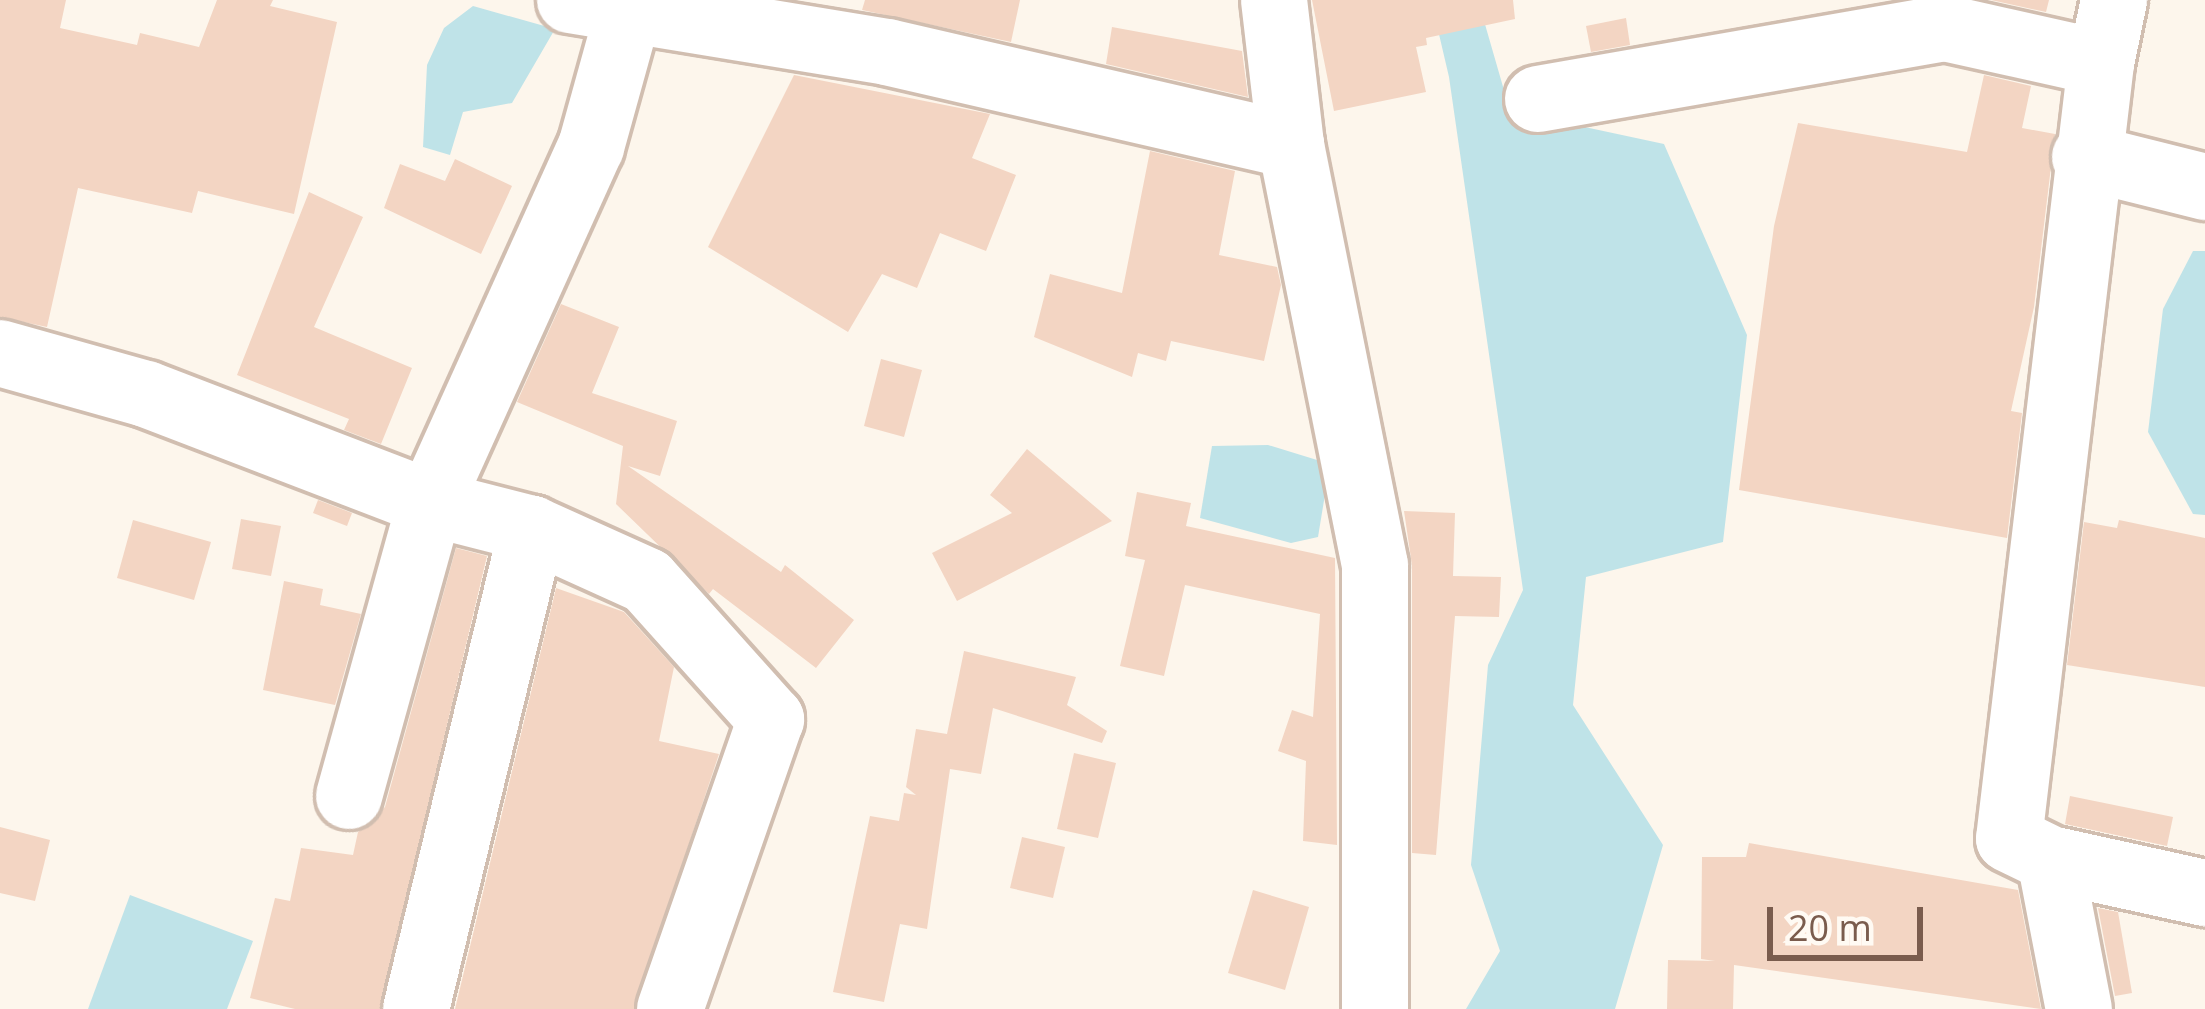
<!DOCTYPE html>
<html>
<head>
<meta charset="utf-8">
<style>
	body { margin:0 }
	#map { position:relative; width:2205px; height:1009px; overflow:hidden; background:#fdf6ec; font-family:"Open Sans",sans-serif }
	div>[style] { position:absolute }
	.water>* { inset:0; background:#bfe3e8 }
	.building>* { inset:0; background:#f3d5c3 }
	.roads { filter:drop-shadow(3px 0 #d1beb0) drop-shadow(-3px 0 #d1beb0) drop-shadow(0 3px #d1beb0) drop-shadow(0 -3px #d1beb0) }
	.minor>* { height:66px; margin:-33px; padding:0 33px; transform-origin:33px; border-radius:33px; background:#fff }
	span { translate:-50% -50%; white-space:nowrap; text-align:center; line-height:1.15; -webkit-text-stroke:10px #fffaf3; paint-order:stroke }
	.scale { position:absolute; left:1767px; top:907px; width:156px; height:54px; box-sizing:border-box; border:6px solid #7a5c4d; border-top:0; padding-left:15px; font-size:36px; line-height:42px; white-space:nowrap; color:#7a5c4d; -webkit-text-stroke:9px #fffaf3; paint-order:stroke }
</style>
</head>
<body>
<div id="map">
	<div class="water">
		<div style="clip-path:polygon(1431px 0,1478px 0,1510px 111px,1664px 144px,1747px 335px,1723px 542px,1586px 577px,1573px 705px,1663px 845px,1615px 1009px,1466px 1009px,1500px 951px,1471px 865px,1488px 665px,1523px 590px,1449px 77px)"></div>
		<div style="clip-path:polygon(473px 6px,555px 29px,512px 103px,463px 112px,450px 155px,423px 147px,427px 65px,444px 28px)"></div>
		<div style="clip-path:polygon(2193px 251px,2205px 251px,2205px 515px,2193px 514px,2148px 432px,2163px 309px)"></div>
		<div style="clip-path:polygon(1268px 445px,1330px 464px,1318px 537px,1291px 543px,1200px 518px,1212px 446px)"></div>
		<div style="clip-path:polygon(130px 895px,253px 941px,227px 1009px,88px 1009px)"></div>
	</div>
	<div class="building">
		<div style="clip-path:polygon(0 0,66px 0,60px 28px,137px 45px,140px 33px,199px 47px,217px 0,273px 0,270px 6px,337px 22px,294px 214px,198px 191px,192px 213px,78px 188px,47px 327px,0 317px)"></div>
		<div style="clip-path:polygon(865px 0,1020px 0,1011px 42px,862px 10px)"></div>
		<div style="clip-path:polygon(1312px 0,1513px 0,1515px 19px,1426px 38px,1427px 45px,1416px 47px,1426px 92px,1334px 111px)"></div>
		<div style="clip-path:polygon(1991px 0,2049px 0,2046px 12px)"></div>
		<div style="clip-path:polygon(1626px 18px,1630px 45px,1591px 52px,1586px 26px)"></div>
		<div style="clip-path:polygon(1112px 27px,1242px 51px,1248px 97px,1106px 64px)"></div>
		<div style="clip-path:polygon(794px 75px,990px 114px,972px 158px,1016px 175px,986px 251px,940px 233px,917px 288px,882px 274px,848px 332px,708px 247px)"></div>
		<div style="clip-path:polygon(1984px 75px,2031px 86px,2022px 128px,2055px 134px,2034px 307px,2011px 411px,2022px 413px,2007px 538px,1739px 490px,1774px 226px,1798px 123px,1967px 152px)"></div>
		<div style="clip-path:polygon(1150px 151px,1235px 171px,1219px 255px,1277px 267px,1281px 285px,1264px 361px,1171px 341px,1166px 361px,1138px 353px,1132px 377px,1034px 337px,1050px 274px,1122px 293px)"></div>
		<div style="clip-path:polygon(455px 159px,512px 186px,481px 254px,384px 208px,400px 164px,445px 181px)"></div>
		<div style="clip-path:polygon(309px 192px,363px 217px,314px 327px,412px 368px,381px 444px,344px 430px,349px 419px,237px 375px)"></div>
		<div style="clip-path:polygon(561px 304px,619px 327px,592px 393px,677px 421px,660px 476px,628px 466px,781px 572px,785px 565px,854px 620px,816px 668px,713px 589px,709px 594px,616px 504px,623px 446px,517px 402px)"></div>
		<div style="clip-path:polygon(881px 359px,922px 370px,904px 437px,864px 426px)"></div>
		<div style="clip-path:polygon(1027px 449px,1112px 521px,957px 601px,932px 553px,1012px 513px,990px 495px)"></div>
		<div style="clip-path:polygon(1137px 492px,1191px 503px,1186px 526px,1335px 558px,1337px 845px,1303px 841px,1306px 761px,1278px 751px,1292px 710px,1313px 717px,1320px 614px,1185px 585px,1164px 676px,1120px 666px,1145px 560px,1125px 556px)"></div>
		<div style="clip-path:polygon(318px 500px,352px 513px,347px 526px,313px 513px)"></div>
		<div style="clip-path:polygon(1404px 511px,1455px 513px,1453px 576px,1501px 577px,1499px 617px,1455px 616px,1436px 855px,1412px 853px,1412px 565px)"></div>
		<div style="clip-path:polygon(241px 519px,281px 526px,271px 576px,232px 569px)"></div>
		<div style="clip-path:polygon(133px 520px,211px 542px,194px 600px,117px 578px)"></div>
		<div style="clip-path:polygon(2119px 520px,2205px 538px,2205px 687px,2067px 665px,2084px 522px,2117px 528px)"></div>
		<div style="clip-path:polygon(456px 548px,487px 556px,380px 1009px,295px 1009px,250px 998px,275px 898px,290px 901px,301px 848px,353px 855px,358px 832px,385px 807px)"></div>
		<div style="clip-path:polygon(284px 581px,323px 589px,320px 605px,361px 614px,335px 705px,263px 690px)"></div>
		<div style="clip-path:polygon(556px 588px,624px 612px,674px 667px,659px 741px,719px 754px,634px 1009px,455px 1009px)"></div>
		<div style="clip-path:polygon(964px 651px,1076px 677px,1067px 705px,1107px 731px,1102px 743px,993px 708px,981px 774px,950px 769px,927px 929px,900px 924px,884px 1002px,833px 992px,870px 816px,899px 821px,904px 793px,916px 795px,906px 787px,916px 729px,947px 734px)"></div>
		<div style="clip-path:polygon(1074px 753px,1116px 763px,1098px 838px,1057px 829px)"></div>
		<div style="clip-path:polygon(2070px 796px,2173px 817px,2167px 846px,2065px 824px)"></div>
		<div style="clip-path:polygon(0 827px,50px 840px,35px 901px,0 893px)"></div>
		<div style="clip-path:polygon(1022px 837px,1065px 847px,1053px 898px,1010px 888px)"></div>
		<div style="clip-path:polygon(1749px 843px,2018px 890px,2041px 1009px,1734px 965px,1733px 1009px,1667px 1009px,1668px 960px,1715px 961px,1701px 959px,1702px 857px,1746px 857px)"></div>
		<div style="clip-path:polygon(1253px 890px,1309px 907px,1285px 990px,1228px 973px)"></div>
		<div style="clip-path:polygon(2098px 908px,2118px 912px,2132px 993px,2115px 996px)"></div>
	</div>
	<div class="roads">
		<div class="minor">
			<div style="left:570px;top:0;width:321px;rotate:9.3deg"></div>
			<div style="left:887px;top:52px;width:415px;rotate:13deg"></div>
			<div style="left:1274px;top:0;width:146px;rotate:83.3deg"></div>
			<div style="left:1291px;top:145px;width:428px;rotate:78.7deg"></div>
			<div style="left:1375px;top:565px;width:444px;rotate:90deg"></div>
			<div style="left:2101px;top:63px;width:64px;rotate:-78.3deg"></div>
			<div style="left:1538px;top:99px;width:413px;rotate:-9.9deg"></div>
			<div style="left:1945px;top:28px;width:160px;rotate:12.6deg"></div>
			<div style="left:2101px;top:63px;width:781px;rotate:96.76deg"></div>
			<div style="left:2009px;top:839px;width:46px;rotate:26deg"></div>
			<div style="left:2050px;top:859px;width:153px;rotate:79.1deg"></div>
			<div style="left:2085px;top:157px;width:124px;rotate:14deg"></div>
			<div style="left:0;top:353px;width:152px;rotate:15.7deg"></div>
			<div style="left:146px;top:394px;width:304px;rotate:21deg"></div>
			<div style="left:430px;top:503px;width:105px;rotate:14.3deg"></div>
			<div style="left:532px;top:529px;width:126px;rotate:24.3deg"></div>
			<div style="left:647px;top:581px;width:186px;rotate:48.1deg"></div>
			<div style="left:771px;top:719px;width:307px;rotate:109.2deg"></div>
			<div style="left:349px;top:796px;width:304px;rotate:-74.5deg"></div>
			<div style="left:430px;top:503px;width:391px;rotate:-65.7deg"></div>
			<div style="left:591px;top:147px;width:142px;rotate:-74.5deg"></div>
			<div style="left:2050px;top:859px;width:159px;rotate:12.4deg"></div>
			<div style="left:416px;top:1009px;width:494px;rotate:-76.4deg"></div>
		</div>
	</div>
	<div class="scale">20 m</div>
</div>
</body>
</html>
